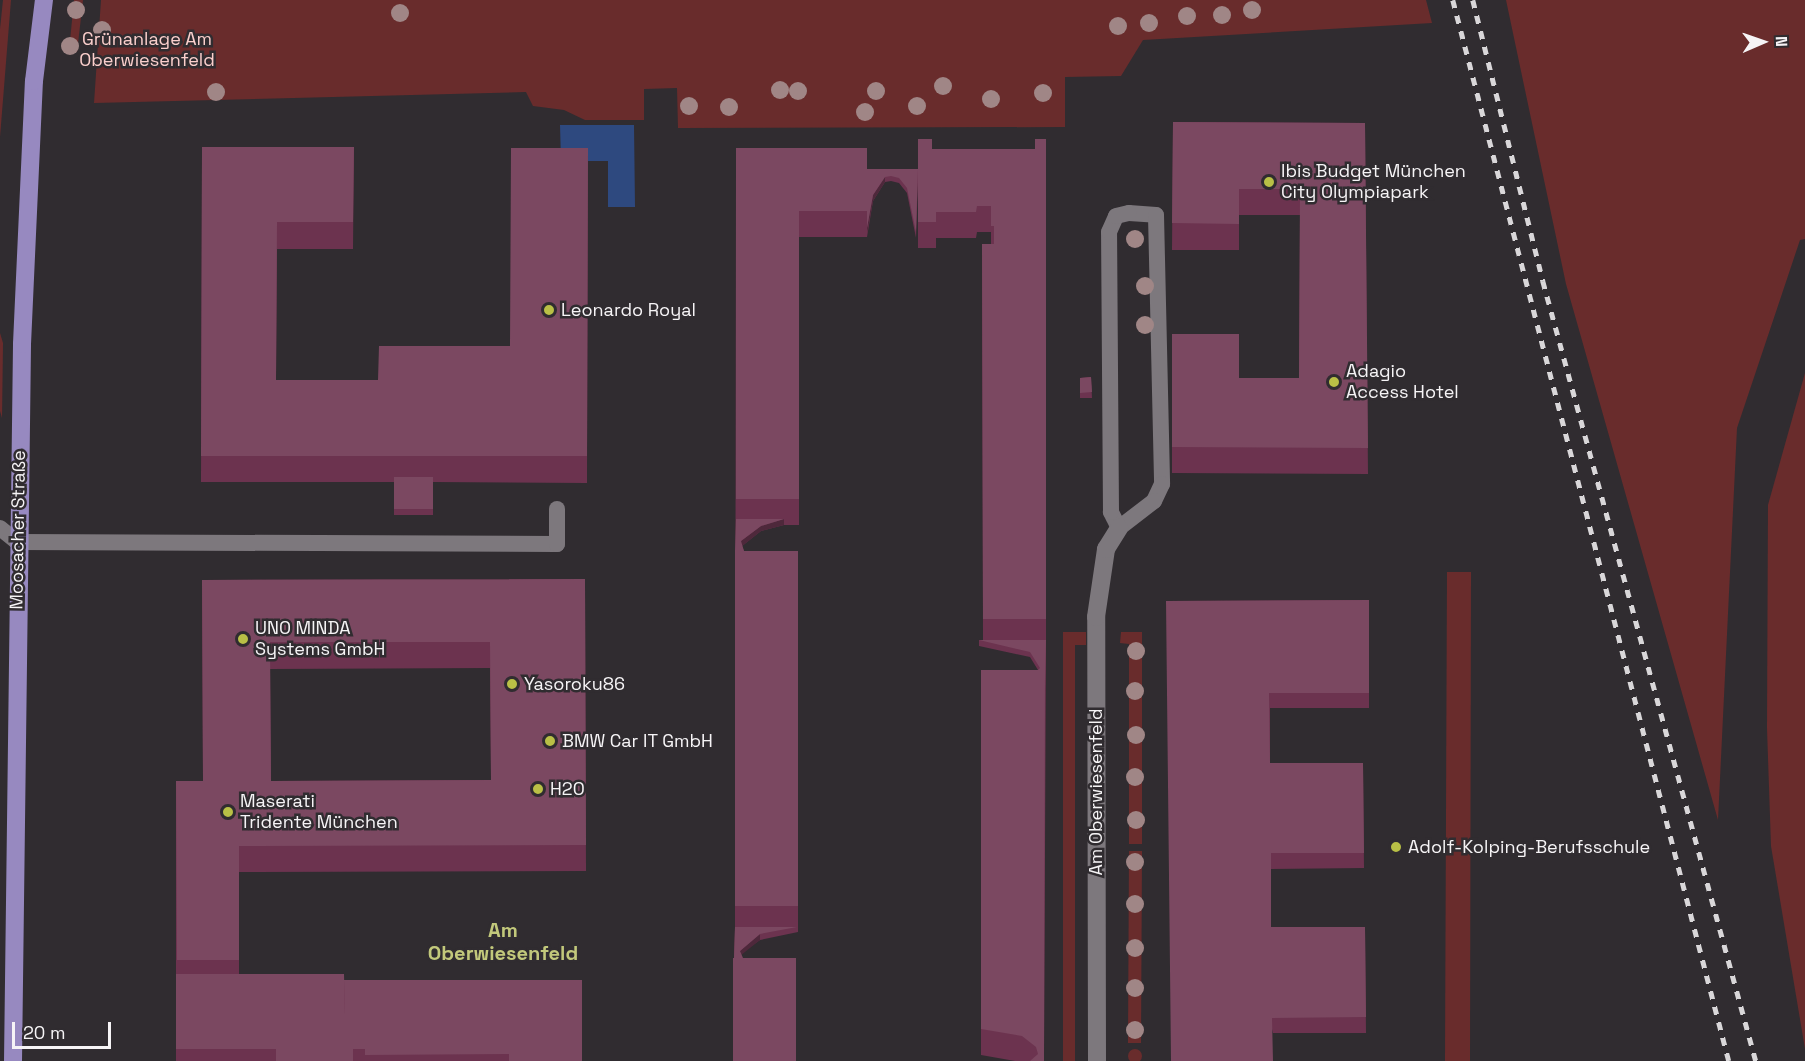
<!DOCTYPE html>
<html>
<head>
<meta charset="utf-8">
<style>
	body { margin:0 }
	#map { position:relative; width:1805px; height:1061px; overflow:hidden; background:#302c30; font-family:"Space Grotesk",sans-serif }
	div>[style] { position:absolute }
	.green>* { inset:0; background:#692c2c }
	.round { border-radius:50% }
	.water>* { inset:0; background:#2e497f }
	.service>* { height:16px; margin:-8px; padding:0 8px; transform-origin:8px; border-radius:8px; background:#7d787d }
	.minor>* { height:18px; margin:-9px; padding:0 9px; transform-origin:9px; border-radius:9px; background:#7d787d }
	.primary>* { height:18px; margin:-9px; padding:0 9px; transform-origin:9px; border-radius:9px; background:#9789c0 }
	.rail>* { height:4.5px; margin-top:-2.25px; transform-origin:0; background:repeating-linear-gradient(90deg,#d9d7d9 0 8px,transparent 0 16px) }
	.trees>* { width:18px; height:18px; margin:-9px; border-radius:50%; background:#a08686 }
	.wall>* { inset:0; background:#6c334f }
	.shaded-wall>* { inset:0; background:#4e283b }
	.building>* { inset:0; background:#7b4861 }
	.dots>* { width:16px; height:16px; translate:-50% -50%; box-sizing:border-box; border:3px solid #302c30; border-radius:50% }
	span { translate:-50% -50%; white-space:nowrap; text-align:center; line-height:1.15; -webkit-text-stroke:5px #302c30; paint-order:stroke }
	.park-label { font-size:18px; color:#fbcfcc }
	.poi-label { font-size:18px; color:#f6f4f6 }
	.left { translate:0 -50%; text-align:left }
	.street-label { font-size:18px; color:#f6f4f6 }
	.neighbourhood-label { font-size:20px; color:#c2c87b; font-weight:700 }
	.north { position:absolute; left:1733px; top:12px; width:60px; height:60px; -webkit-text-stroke:4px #302c30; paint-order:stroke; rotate:88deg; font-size:16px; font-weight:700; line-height:24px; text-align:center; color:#f6f4f6 }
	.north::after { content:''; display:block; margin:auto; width:21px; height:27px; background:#f6f4f6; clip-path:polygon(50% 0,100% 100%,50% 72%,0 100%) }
	.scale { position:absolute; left:12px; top:1022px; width:99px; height:27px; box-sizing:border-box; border:3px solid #f6f4f6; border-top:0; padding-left:8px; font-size:18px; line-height:21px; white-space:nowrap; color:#f6f4f6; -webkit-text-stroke:4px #302c30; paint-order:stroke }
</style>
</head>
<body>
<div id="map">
	<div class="green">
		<div style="clip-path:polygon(3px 0,11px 0,0 137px,0 29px)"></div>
		<div style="clip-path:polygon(74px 0,83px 0,77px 52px,69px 51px)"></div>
		<div style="clip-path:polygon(101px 0,1426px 0,1432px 23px,1143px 40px,1121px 76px,1065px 77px,1065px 127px,678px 128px,677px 88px,644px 89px,644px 120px,585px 120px,564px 110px,533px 106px,526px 92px,94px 103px)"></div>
		<div style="clip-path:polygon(1506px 0,1805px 0,1805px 239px,1800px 240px,1737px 428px,1718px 820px,1566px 284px)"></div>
		<div style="clip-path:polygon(0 333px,3px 343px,2px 418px,0 411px)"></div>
		<div style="clip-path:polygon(1805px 373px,1805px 1049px,1771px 846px,1767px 728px,1768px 505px)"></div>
		<div style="clip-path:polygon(1447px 572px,1471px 572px,1470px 1061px,1445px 1061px)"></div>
		<div style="clip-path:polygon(1063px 632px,1086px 632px,1086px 645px,1075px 645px,1075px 1061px,1063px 1061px)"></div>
		<div style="clip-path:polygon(1121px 632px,1142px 632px,1142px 844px,1129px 844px,1129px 644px,1120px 643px)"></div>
		<div style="clip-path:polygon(1129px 851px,1142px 851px,1141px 1043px,1128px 1043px)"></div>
		<div class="round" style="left:1128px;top:1049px;width:14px;height:14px"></div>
	</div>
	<div class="water">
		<div style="clip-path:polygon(560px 125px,634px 125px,635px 207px,608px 207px,608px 161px,561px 161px)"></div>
	</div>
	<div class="service">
		<div style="left:1129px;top:213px;width:27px;rotate:4deg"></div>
		<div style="left:1156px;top:215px;width:269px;rotate:88.7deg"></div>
		<div style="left:1162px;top:484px;width:19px;rotate:115deg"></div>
		<div style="left:1154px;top:501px;width:44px;rotate:142.4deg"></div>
		<div style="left:1119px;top:528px;width:18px;rotate:-117deg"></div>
		<div style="left:1111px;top:512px;width:280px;rotate:-90.4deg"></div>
		<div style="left:1109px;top:232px;width:17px;rotate:-66deg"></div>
		<div style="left:1116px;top:216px;width:13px;rotate:-13deg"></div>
		<div style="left:0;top:528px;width:22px;rotate:39deg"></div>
		<div style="left:17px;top:542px;width:540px;rotate:0.21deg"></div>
		<div style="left:557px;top:544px;width:35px;rotate:-90deg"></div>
	</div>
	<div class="minor">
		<div style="left:1097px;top:1061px;width:444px;rotate:-90.1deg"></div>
		<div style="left:1096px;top:617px;width:69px;rotate:-81.6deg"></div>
		<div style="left:1106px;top:549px;width:25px;rotate:-58deg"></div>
	</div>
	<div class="primary">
		<div style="left:13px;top:1061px;width:717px;rotate:-89.28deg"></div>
		<div style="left:22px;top:344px;width:263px;rotate:-87.4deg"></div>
		<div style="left:34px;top:81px;width:82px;rotate:-83deg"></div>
	</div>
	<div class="rail">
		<div style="left:1453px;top:0;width:1096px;rotate:75.42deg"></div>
		<div style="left:1473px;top:0;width:290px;rotate:76deg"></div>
		<div style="left:1543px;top:281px;width:809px;rotate:74.73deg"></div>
	</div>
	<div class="trees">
		<div style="left:76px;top:10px"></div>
		<div style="left:1252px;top:10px"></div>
		<div style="left:400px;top:13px"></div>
		<div style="left:1222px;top:15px"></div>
		<div style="left:1187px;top:16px"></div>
		<div style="left:1149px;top:23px"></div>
		<div style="left:1118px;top:26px"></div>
		<div style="left:102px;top:30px"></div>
		<div style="left:70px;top:46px"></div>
		<div style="left:943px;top:86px"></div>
		<div style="left:780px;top:90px"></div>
		<div style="left:798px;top:91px"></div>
		<div style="left:876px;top:91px"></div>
		<div style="left:216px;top:92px"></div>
		<div style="left:1043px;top:93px"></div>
		<div style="left:991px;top:99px"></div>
		<div style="left:689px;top:106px"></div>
		<div style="left:917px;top:106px"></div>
		<div style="left:729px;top:107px"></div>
		<div style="left:865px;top:112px"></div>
		<div style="left:1135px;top:239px"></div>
		<div style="left:1145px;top:286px"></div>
		<div style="left:1145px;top:325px"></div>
		<div style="left:1136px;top:651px"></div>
		<div style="left:1135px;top:691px"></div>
		<div style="left:1136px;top:735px"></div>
		<div style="left:1135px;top:777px"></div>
		<div style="left:1136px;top:820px"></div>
		<div style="left:1135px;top:862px"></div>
		<div style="left:1135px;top:904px"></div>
		<div style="left:1135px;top:948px"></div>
		<div style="left:1135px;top:988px"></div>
		<div style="left:1135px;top:1030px"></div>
	</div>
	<div class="wall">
		<div style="clip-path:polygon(1173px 122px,1365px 123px,1368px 474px,1172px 473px,1172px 334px,1239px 378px,1299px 378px,1300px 215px,1239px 215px,1239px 250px,1172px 250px)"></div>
		<div style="clip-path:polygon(1046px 139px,1046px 646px,1044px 1061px,1015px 1061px,981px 1055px,981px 670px,1038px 670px,1030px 657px,979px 646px,979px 640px,983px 640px,982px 244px,991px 244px,991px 232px,977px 232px,976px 238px,936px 238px,936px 248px,918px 248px,918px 182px,916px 238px,907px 193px,899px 183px,891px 181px,885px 182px,873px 201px,867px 237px,799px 237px,799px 525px,784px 525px,761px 531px,742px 546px,744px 551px,798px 551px,798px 932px,760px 940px,734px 958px,735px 927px,736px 148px,867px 169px,918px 169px,932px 149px,1035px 149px)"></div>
		<div style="clip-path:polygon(202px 147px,354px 147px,353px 249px,277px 249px,276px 380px,378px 380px,510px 346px,588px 148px,587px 483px,433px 482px,433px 515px,394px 515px,394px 482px,201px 482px)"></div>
		<div style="clip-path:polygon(1091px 377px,1092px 398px,1080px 398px,1080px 378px)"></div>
		<div style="clip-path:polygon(evenodd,585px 579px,586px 871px,239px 872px,239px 974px,344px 980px,582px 1061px,176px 1061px,176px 781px,203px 781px,202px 580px,585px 579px,490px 668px,491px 780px,271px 781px,270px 669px,490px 668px)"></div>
		<div style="clip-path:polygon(1369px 600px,1369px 708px,1270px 708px,1270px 763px,1363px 763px,1364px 868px,1271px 869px,1271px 927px,1365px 927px,1366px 1033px,1273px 1033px,1166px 601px)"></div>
	</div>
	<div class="shaded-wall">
		<div style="clip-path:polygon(885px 177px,885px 182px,873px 201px,867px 233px,867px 228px,873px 195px)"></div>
		<div style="clip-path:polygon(784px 519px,784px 525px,761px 531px,741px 547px,741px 541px,761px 526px)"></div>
		<div style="clip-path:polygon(760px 934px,760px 940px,740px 956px,740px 951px)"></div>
	</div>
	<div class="building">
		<div style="clip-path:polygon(1173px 122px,1365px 123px,1368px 448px,1172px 447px,1172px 334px,1239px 334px,1239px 378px,1299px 378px,1300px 189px,1239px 189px,1239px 224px,1172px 223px)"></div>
		<div style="clip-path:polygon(918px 139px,932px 139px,932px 149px,1035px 149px,1035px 139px,1046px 139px,1046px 619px,983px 619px,982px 244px,994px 244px,994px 226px,991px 226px,991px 206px,977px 206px,976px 212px,936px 212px,936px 222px,918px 222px)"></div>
		<div style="clip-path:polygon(202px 147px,354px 147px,353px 222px,277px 222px,276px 380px,378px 380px,379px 346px,510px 346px,511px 148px,588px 148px,587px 456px,201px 456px)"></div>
		<div style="clip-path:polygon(736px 148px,867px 148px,867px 211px,799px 211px,799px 499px,736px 499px)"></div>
		<div style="clip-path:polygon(867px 169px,918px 169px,916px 232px,907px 188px,899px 178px,891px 176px,885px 177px,873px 195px,867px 228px)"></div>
		<div style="clip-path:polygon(1091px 377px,1092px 392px,1080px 393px,1080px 378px)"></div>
		<div style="clip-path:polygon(394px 477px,433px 477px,433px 509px,394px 509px)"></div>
		<div style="clip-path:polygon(736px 519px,784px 519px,761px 526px,741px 541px,744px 551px,735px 551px)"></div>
		<div style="clip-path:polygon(735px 551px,798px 551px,798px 906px,735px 906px)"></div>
		<div style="clip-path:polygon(evenodd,585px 579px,586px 845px,239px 846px,239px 960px,177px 960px,176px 781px,203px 781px,202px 580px,585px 579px,270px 642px,490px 642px,491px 780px,271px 781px,270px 642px)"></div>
		<div style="clip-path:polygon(1369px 600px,1369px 693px,1269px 693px,1270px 763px,1363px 763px,1364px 853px,1271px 853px,1271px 927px,1365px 927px,1366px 1017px,1272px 1018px,1273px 1061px,1171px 1061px,1166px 601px)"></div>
		<div style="clip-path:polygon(979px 640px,1046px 640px,1045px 691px,1045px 670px,1038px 670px,1040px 668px,1030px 652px)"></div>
		<div style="clip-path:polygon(981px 670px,1045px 670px,1044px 1061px,1030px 1061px,1038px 1054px,1036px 1047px,1022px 1036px,981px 1029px)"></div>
		<div style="clip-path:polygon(735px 927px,797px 927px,760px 934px,740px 951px,743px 958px,734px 958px)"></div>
		<div style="clip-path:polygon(733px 958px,796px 958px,796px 1061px,733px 1061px)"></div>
		<div style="clip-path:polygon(176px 974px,344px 974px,345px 1015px,365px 1015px,365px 1049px,353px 1049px,353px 1061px,276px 1061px,276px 1049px,176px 1049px)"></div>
		<div style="clip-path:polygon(344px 980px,582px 980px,582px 1061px,509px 1061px,509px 1054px,365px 1055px,365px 1015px,345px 1015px)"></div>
	</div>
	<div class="dots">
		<div style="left:1269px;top:182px;background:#b9c046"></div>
		<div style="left:549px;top:310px;background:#b9c046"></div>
		<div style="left:1334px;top:382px;background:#b9c046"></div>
		<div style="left:243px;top:639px;background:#b9c046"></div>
		<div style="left:512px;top:684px;background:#b9c046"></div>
		<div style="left:550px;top:741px;background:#b9c046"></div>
		<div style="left:538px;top:789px;background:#b9c046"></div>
		<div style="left:228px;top:812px;background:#b9c046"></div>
		<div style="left:1396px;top:847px;background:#b9c046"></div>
	</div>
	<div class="park-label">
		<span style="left:147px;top:50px">Grünanlage Am<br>Oberwiesenfeld</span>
	</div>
	<div class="poi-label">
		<span class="left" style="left:1281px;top:182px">Ibis Budget München<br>City Olympiapark</span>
		<span class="left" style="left:561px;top:310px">Leonardo Royal</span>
		<span class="left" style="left:1346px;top:382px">Adagio<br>Access Hotel</span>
		<span class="left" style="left:255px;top:639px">UNO MINDA<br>Systems GmbH</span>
		<span class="left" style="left:524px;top:684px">Yasoroku86</span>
		<span class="left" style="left:562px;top:741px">BMW Car IT GmbH</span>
		<span class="left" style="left:550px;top:789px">H2O</span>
		<span class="left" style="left:240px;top:812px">Maserati<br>Tridente München</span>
		<span class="left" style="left:1408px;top:847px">Adolf-Kolping-Berufsschule</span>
	</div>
	<div class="street-label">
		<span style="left:18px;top:530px;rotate:-89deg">Moosacher Straße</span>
		<span style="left:1096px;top:792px;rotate:-90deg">Am Oberwiesenfeld</span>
	</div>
	<div class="neighbourhood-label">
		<span style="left:503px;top:942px">Am<br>Oberwiesenfeld</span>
	</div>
	<div class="north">N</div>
	<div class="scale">20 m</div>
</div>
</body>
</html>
